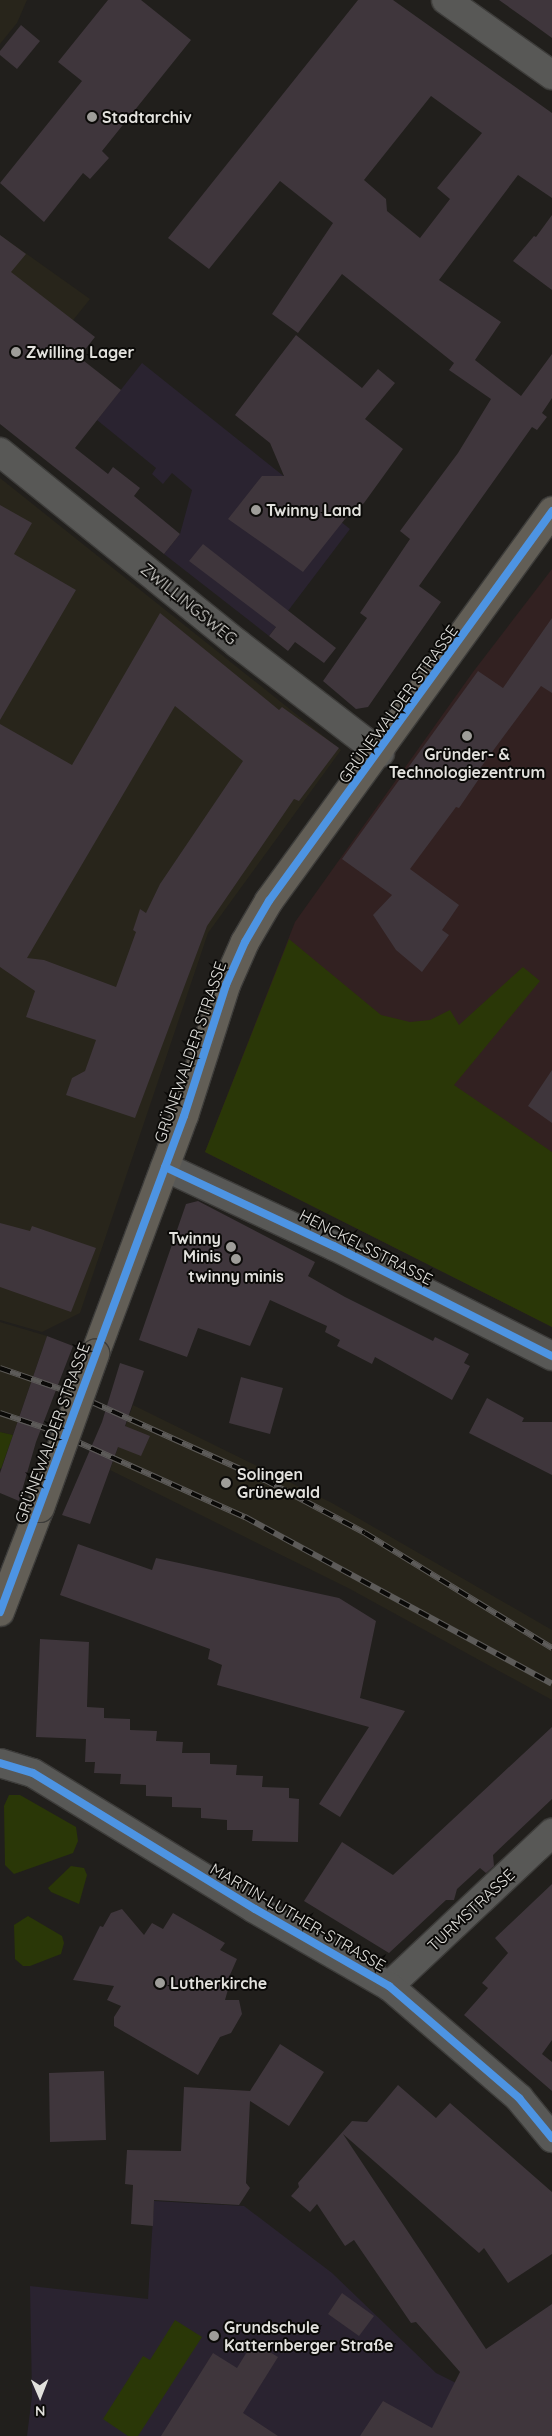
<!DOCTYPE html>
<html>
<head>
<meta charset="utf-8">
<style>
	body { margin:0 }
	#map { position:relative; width:552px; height:2436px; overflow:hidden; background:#211f1c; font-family:Quicksand,sans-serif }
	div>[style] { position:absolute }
	.commercial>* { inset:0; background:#322121 }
	.built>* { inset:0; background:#28251b }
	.education>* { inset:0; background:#2a2330 }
	.green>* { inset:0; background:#2a3707 }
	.building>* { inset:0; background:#3f363c }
	.roads { filter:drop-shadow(1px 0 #3d3c3a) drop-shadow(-1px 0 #3d3c3a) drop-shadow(0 1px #3d3c3a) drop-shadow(0 -1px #3d3c3a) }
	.minor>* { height:28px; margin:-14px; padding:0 14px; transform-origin:14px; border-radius:14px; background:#585856 }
	.tertiary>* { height:28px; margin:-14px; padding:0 14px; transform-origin:14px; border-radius:14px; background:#585856 }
	.primary>* { height:28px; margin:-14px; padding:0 14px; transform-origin:14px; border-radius:14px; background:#625e56 }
	.rail>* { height:5.5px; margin-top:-2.75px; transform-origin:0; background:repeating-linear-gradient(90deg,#0b0a08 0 11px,#5d5b59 0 22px); box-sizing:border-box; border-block:1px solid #5d5b59 }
	.bridges { filter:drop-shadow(1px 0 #3d3c3a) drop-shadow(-1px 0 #3d3c3a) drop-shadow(0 1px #3d3c3a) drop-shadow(0 -1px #3d3c3a) }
	.primary-bridge>* { height:28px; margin:-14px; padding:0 14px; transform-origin:14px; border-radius:14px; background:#625e56 }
	.cycleway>* { height:8px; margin:-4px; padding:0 4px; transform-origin:4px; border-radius:4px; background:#4d94e3 }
	.dots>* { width:14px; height:14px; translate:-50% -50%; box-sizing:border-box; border:2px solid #0b0a08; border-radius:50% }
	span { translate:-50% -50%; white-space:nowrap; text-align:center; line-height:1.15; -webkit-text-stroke:4px #0b0a08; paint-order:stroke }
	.poi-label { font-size:16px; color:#e2e1dd; font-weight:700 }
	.left { translate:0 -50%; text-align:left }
	.right { translate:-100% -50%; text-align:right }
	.street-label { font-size:16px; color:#e2e1dd }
	.north { position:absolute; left:15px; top:2371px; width:50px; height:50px; -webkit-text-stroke:4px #0b0a08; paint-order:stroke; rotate:179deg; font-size:14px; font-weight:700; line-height:20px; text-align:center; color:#e2e1dd }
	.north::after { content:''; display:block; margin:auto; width:18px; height:22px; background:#e2e1dd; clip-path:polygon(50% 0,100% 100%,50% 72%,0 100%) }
</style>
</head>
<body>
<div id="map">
	<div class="commercial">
		<div style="clip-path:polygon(552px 569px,552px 1327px,205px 1152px,295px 922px,473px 672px)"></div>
	</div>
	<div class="built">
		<div style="clip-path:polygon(0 0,27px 0,17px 23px,0 44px)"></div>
		<div style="clip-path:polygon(0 235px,90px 299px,0 412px)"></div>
		<div style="clip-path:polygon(0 478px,341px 750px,208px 933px,80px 1313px,42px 1332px,0 1320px)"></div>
		<div style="clip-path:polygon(0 1322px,47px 1336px,13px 1435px,0 1432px)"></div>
		<div style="clip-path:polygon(133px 1405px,332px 1503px,552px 1630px,552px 1700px,350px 1589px,110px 1470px)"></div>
	</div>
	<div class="education">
		<div style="clip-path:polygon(142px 363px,350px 529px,269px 636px,164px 554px,180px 534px,192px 490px,172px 473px,163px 484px,152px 474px,156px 468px,97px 420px)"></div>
		<div style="clip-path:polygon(154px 2201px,244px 2206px,332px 2273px,436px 2373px,552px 2431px,552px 2436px,27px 2436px,32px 2396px,30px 2286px,148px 2299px)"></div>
	</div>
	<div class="green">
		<div style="clip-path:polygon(289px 939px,381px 1015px,410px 1022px,430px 1020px,450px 1010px,459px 1025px,523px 967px,540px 981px,454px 1085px,552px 1152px,552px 1327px,205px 1152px)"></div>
		<div style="clip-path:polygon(0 1432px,13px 1435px,1px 1469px,0 1468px)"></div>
		<div style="clip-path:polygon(9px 1795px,20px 1795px,76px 1827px,78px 1841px,73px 1853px,14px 1874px,5px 1865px,4px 1806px)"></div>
		<div style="clip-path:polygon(71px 1866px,84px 1868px,87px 1875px,79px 1904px,51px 1892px,48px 1888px)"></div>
		<div style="clip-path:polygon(28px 1916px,62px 1936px,64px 1943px,61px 1954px,30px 1966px,23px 1966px,15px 1959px,14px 1925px)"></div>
		<div style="clip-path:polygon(175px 2320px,202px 2337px,138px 2436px,128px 2436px,103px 2419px,143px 2356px,150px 2360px)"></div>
	</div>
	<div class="building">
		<div style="clip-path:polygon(108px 0,141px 0,191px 40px,102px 151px,109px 158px,90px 179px,83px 173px,44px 222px,0 183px,82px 81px,58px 62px)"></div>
		<div style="clip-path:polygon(evenodd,358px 0,393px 0,552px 113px,552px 198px,518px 175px,439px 280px,501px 322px,475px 360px,521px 396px,552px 354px,552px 398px,542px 413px,547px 417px,537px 430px,532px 427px,419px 586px,441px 602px,368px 707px,356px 709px,323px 681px,367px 618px,360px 613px,410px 539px,400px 531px,458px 453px,491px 399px,449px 370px,454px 363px,342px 274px,298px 333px,272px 314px,333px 223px,280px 181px,209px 269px,168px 238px,358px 0,431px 96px,482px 133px,437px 188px,450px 199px,420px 238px,387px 211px,386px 199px,364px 180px,431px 96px)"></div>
		<div style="clip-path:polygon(499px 0,552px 0,552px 38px,530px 22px)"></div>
		<div style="clip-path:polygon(21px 25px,40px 41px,17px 69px,0 55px,0 51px)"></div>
		<div style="clip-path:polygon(552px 215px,552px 290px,513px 261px,534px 236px,536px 237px)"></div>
		<div style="clip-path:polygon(0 235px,26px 254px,11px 272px,95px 337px,76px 361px,84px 361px,121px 390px,75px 448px,108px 474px,113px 467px,140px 488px,134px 496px,180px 534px,164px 554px,0 424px)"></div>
		<div style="clip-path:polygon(296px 335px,362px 388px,378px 369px,395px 383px,365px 419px,403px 449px,364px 503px,355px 511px,353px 509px,303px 572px,228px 519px,262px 476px,284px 476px,270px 443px,235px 415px)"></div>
		<div style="clip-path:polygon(0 505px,32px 523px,14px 554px,76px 590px,0 720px)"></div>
		<div style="clip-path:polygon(203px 544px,336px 648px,324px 663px,295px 642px,288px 651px,269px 636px,276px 627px,189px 561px)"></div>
		<div style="clip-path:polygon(evenodd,160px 613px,279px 710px,282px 707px,339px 748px,299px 801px,294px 799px,207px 926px,135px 1118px,66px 1095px,72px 1078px,85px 1071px,96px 1040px,26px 1017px,35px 991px,0 967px,0 724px,72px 765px,160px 613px,175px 706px,243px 761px,160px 884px,146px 913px,140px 909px,133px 930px,136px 932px,116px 987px,44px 960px,27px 958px,175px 706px)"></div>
		<div style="clip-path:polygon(552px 618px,552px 693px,541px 686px,481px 767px,485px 770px,459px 808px,456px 807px,410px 869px,459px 905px,442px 930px,449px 935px,422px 972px,396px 950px,373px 915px,392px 895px,342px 859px,478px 671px,503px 688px)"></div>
		<div style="clip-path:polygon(552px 1070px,552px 1123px,528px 1106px)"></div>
		<div style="clip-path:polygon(198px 1201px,315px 1262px,308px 1276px,345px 1297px,433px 1341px,435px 1337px,469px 1354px,464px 1363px,470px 1366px,452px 1400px,375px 1357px,372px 1364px,337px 1346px,340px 1340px,325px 1332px,327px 1326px,270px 1300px,250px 1346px,198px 1328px,187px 1357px,139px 1340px,186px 1204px)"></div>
		<div style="clip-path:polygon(0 1223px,30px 1231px,32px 1226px,96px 1248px,71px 1312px,0 1287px)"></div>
		<div style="clip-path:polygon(47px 1336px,73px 1346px,36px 1442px,19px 1501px,0 1493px,0 1473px)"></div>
		<div style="clip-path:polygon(120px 1363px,144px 1371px,125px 1426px,150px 1436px,141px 1456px,118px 1447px,90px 1524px,62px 1515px,102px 1422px)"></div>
		<div style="clip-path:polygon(241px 1377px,283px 1388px,270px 1434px,229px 1423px)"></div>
		<div style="clip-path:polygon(487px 1398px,524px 1418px,522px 1422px,552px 1422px,552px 1475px,469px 1433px)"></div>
		<div style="clip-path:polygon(78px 1544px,152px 1570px,156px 1558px,339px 1598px,376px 1621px,360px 1698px,405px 1711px,340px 1817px,319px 1804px,369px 1727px,217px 1685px,222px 1665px,208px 1659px,210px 1649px,60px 1595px)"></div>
		<div style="clip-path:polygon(40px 1639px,89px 1642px,87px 1707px,104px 1708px,104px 1718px,130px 1719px,130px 1730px,157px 1731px,156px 1741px,183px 1742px,182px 1753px,210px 1753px,210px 1764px,237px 1765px,236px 1775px,263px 1776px,262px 1787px,289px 1788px,289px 1798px,299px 1799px,298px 1842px,252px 1841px,253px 1830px,227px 1830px,227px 1820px,201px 1818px,201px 1808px,172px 1807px,172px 1797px,146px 1796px,146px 1785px,120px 1784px,121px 1774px,94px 1773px,95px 1762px,85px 1762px,86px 1739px,36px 1737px)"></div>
		<div style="clip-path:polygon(552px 1727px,552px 1799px,493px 1855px,494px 1866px,486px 1873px,480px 1868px,457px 1889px,454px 1900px,446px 1900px,389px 1953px,304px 1901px,342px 1842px,393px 1875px)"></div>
		<div style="clip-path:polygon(552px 1884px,552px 2040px,542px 2054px,552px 2062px,552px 2091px,464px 2015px,488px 1988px,482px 1983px,508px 1953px,495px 1938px)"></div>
		<div style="clip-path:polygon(122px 1909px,144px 1935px,152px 1923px,163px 1929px,173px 1913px,225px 1943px,220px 1950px,237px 1959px,226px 1984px,229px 1986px,225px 2000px,239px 2000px,242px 2014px,231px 2033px,220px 2037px,198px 2075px,114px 2026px,114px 2017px,121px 2006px,107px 2000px,114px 1986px,73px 1980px,100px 1926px,103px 1927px,111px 1913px)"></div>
		<div style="clip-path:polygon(280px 2044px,324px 2072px,289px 2126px,250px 2101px,246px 2183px,250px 2188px,239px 2205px,154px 2200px,153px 2226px,131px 2224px,133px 2185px,125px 2184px,127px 2150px,181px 2151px,184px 2087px,250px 2091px)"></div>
		<div style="clip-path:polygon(104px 2071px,106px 2140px,50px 2142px,49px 2073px)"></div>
		<div style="clip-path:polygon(398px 2085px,436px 2118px,450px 2103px,552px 2192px,552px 2254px,508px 2283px,484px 2248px,479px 2253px,343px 2134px,486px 2349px,552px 2304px,552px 2436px,360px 2436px,383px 2401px,432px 2428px,460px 2372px,416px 2322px,411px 2323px,354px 2240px,345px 2246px,317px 2204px,310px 2212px,291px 2196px,299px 2187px,298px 2183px,352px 2121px,367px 2122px)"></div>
		<div style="clip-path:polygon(342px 2293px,374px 2316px,359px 2336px,328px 2314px)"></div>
		<div style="clip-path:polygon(253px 2342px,278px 2357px,243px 2413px,278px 2436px,161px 2436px,213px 2353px,237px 2368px)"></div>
	</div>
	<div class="roads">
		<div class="minor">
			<div style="left:446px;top:0;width:130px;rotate:35.3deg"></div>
			<div style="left:0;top:452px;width:306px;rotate:38.9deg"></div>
			<div style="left:238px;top:644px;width:179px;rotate:37.5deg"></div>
			<div style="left:165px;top:1167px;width:187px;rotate:25.1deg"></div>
			<div style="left:334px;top:1246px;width:244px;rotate:26.8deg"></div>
			<div style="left:389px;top:1986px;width:224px;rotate:-43.2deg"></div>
		</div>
		<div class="tertiary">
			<div style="left:0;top:1763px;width:34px;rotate:17deg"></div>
			<div style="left:33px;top:1773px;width:260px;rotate:31.5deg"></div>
			<div style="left:255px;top:1909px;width:155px;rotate:29.9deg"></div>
			<div style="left:389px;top:1986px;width:172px;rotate:40.7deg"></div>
			<div style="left:519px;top:2098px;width:52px;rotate:50.5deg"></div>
		</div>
		<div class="primary">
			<div style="left:95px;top:1354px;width:254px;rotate:-69.5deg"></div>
			<div style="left:184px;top:1116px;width:138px;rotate:-72.2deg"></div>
			<div style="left:226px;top:985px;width:47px;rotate:-66.2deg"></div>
			<div style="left:245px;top:942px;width:48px;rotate:-59.7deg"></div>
			<div style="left:269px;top:901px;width:482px;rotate:-54deg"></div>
			<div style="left:0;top:1612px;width:111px;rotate:-69deg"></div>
		</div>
	</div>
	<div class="rail">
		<div style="left:0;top:1368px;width:76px;rotate:19.1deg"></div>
		<div style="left:72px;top:1393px;width:212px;rotate:24.3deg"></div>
		<div style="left:265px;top:1480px;width:113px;rotate:27.9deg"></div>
		<div style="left:365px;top:1533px;width:220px;rotate:31.6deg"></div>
		<div style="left:0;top:1413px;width:54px;rotate:18.4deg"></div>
		<div style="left:51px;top:1430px;width:213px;rotate:24.2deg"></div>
		<div style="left:245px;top:1517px;width:349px;rotate:28.5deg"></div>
	</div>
	<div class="bridges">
		<div class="primary-bridge">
			<div style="left:40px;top:1508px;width:164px;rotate:-70.3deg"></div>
		</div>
	</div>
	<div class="cycleway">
		<div style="left:165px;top:1167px;width:187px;rotate:25.1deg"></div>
		<div style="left:334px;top:1246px;width:244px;rotate:26.8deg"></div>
		<div style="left:0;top:1612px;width:529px;rotate:-69.65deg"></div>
		<div style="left:184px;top:1116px;width:138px;rotate:-72.2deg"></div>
		<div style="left:226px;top:985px;width:47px;rotate:-66.2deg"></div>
		<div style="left:245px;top:942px;width:48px;rotate:-59.7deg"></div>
		<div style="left:269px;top:901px;width:482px;rotate:-54deg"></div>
		<div style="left:0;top:1763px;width:34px;rotate:17deg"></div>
		<div style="left:33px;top:1773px;width:260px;rotate:31.5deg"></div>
		<div style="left:255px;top:1909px;width:155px;rotate:29.9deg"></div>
		<div style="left:389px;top:1986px;width:172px;rotate:40.7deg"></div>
		<div style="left:519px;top:2098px;width:52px;rotate:50.5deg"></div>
	</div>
	<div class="dots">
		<div style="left:92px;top:117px;background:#9e9d99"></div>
		<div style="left:16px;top:352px;background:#9e9d99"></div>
		<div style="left:256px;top:510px;background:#9e9d99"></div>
		<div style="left:467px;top:736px;background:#9e9d99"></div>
		<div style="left:231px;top:1247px;background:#9e9d99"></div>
		<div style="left:236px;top:1259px;background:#9e9d99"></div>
		<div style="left:226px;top:1483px;background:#9e9d99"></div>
		<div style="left:160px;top:1983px;background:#9e9d99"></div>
		<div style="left:214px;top:2336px;background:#9e9d99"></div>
	</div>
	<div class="poi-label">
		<span class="left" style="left:102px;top:117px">Stadtarchiv</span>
		<span class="left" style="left:26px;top:352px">Zwilling Lager</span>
		<span class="left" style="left:266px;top:510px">Twinny Land</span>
		<span style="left:467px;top:763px">Gründer- &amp;<br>Technologiezentrum</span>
		<span class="right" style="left:221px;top:1247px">Twinny<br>Minis</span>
		<span style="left:236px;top:1276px">twinny minis</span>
		<span class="left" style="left:237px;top:1483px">Solingen<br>Grünewald</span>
		<span class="left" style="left:170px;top:1983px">Lutherkirche</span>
		<span class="left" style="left:224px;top:2336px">Grundschule<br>Katternberger Straße</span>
	</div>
	<div class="street-label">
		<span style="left:189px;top:604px;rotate:39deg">ZWILLINGSWEG</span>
		<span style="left:398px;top:704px;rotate:-54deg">GRÜNEWALDER STRASSE</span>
		<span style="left:190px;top:1052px;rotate:-71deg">GRÜNEWALDER STRASSE</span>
		<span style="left:366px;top:1247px;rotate:27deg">HENCKELSSTRASSE</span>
		<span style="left:52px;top:1433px;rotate:-70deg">GRÜNEWALDER STRASSE</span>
		<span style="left:471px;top:1910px;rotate:-43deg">TURMSTRASSE</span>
		<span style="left:298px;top:1917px;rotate:30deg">MARTIN-LUTHER-STRASSE</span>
	</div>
	<div class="north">N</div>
</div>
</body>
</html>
